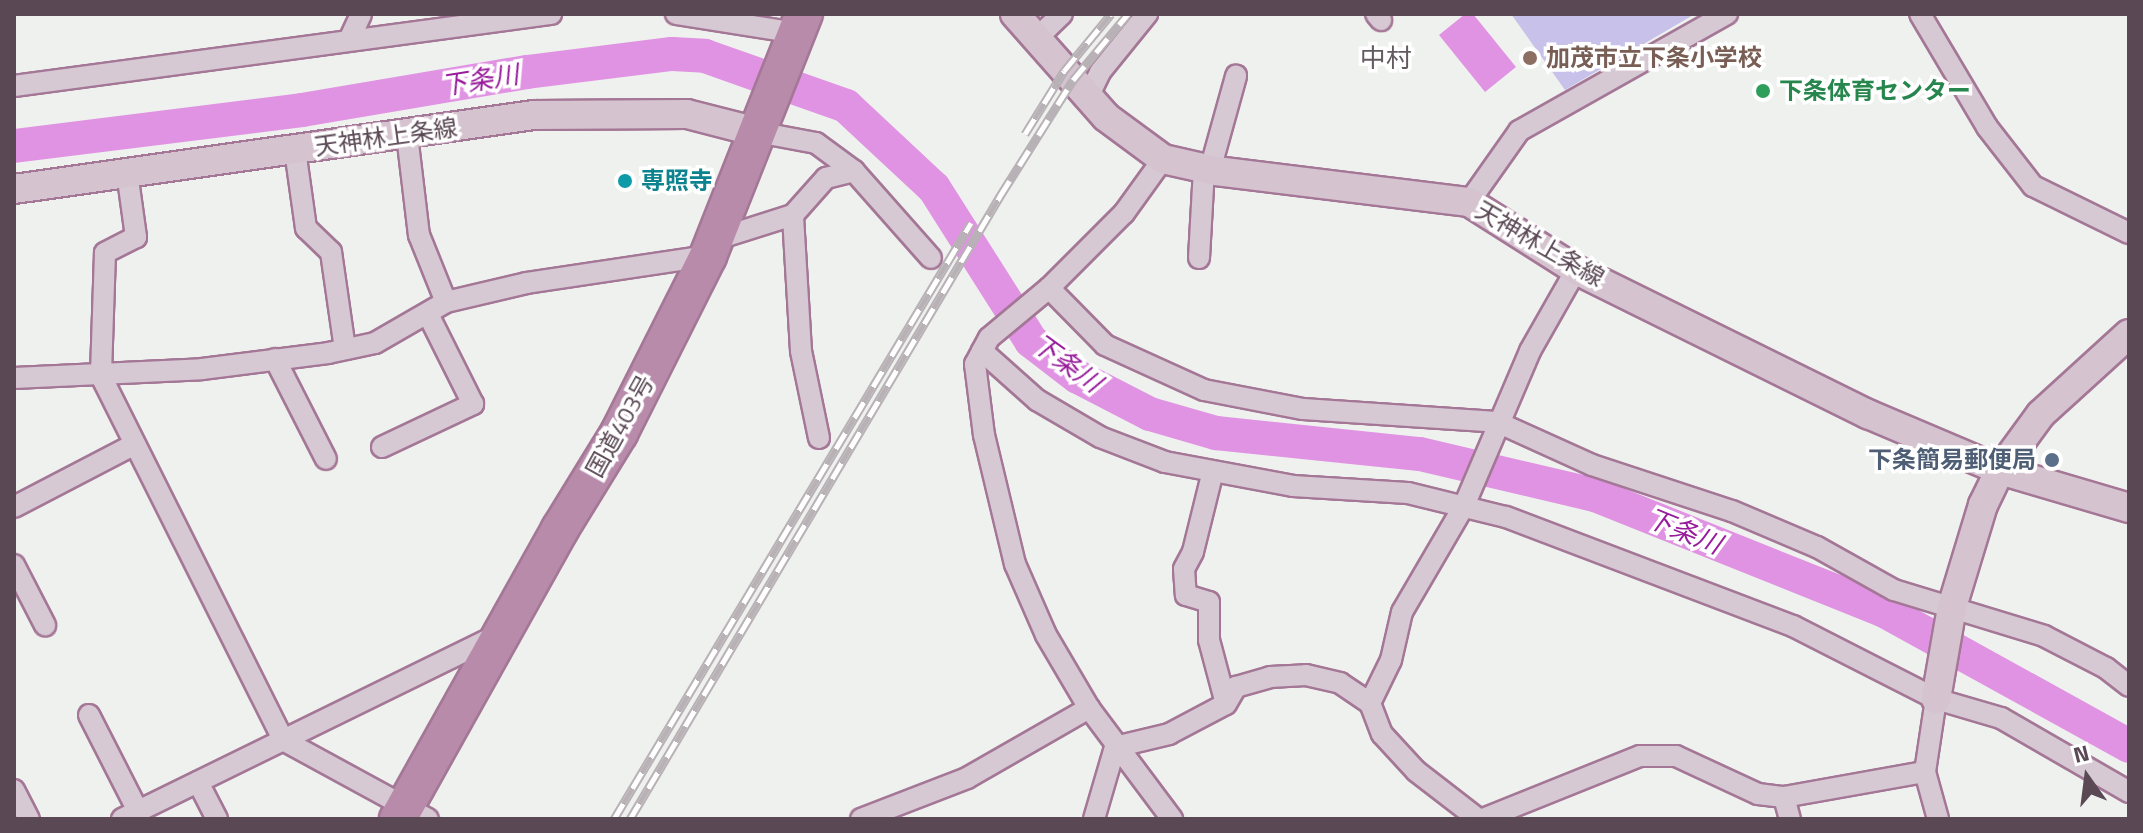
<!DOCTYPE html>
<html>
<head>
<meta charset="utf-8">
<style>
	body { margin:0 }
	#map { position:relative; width:2143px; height:833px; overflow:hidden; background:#eff1ee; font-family:"Titillium Web","Noto Sans JP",sans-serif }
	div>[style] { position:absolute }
	.green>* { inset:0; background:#c8c1ea }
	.water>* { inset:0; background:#e093e2 }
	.river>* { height:34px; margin:-17px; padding:0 17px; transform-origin:17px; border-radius:17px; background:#e093e2 }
	.roads { filter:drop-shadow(2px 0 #a47796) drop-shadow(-2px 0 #a47796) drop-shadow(0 2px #a47796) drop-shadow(0 -2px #a47796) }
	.street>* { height:20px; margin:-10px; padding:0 10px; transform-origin:10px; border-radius:10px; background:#d7c9d4 }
	.secondary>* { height:28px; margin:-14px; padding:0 14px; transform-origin:14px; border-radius:14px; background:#d5c3d0 }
	.highway>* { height:36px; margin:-18px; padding:0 18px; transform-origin:18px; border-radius:18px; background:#b88bab }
	.rail>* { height:9px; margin-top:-4.5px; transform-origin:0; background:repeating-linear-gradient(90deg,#fff 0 18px,#b8b1b5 0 36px); box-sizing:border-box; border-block:2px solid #b8b1b5 }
	.dots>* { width:22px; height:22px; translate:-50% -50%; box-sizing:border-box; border:4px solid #fff; border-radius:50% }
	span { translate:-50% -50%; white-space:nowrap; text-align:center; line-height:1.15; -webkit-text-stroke:7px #fff; paint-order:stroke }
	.education-label { font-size:24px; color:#785e54; font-weight:700 }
	.left { translate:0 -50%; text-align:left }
	.leisure-label { font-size:24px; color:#27864d; font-weight:700 }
	.street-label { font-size:24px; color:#5a4855 }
	.culture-label { font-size:24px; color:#0d838f; font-weight:700 }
	.service-label { font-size:24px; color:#4e5e75; font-weight:700 }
	.right { translate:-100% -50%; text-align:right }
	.neighbourhood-label { font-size:26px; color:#625c60 }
	.water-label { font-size:26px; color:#971b9a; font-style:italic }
	.frame { position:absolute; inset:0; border:16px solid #5a4855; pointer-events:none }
	.north { position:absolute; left:2047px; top:737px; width:80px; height:80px; -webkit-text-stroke:6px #fff; paint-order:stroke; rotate:346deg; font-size:22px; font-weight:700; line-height:32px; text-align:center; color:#5a4855 }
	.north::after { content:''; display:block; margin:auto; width:28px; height:36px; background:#5a4855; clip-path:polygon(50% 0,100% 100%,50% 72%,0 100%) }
</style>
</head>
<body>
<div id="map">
	<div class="green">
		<div style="clip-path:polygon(1511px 14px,1695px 14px,1565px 90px)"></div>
	</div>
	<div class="water">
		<div style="clip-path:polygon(1465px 14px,1473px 14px,1516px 67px,1485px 92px,1439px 35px)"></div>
	</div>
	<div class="river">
		<div style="left:14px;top:146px;width:290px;rotate:-7.1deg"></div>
		<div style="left:302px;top:110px;width:228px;rotate:-9.6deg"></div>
		<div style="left:527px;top:72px;width:146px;rotate:-7.1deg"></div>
		<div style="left:672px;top:54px;width:33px;rotate:3deg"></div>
		<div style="left:705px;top:56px;width:150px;rotate:19.5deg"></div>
		<div style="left:846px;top:106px;width:120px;rotate:43deg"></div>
		<div style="left:934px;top:188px;width:181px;rotate:57.6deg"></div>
		<div style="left:1031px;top:341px;width:59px;rotate:37.5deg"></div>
		<div style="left:1078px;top:377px;width:81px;rotate:27.2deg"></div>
		<div style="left:1150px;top:414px;width:69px;rotate:16.1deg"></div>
		<div style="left:1216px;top:433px;width:205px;rotate:5.9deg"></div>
		<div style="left:1420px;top:454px;width:180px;rotate:13.2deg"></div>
		<div style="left:1595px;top:495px;width:310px;rotate:21.8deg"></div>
		<div style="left:1883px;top:610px;width:281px;rotate:28.9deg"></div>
	</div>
	<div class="roads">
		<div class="street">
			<div style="left:676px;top:14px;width:121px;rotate:9deg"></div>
			<div style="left:1376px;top:14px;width:8px;rotate:50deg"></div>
			<div style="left:1920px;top:14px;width:131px;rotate:59.3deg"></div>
			<div style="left:1987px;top:127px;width:75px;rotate:52.1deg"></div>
			<div style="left:2033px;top:186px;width:107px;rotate:26.1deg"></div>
			<div style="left:350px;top:38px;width:26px;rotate:-65deg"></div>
			<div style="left:1036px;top:39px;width:36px;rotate:-44deg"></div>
			<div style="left:14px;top:86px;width:542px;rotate:-7.64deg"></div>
			<div style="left:1088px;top:97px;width:28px;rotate:-64deg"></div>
			<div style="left:1100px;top:72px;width:75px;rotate:-51deg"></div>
			<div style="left:757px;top:132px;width:60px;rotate:10.6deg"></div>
			<div style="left:816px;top:143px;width:47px;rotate:36.4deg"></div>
			<div style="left:854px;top:171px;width:116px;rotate:48.5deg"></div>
			<div style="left:407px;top:135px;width:101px;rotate:83.2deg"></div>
			<div style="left:419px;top:235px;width:72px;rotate:68.1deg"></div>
			<div style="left:295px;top:150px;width:79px;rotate:82deg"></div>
			<div style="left:306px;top:228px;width:35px;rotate:44deg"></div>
			<div style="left:331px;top:252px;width:98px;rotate:81.8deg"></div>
			<div style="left:1163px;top:159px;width:67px;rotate:125.8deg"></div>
			<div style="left:1124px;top:213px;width:106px;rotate:135deg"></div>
			<div style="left:1049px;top:288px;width:78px;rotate:140.2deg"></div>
			<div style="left:989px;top:338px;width:30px;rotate:118deg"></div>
			<div style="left:975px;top:364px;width:72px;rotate:82.8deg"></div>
			<div style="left:984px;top:435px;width:133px;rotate:76.5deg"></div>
			<div style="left:1015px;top:564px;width:77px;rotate:66.4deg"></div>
			<div style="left:1046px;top:635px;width:85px;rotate:59.5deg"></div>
			<div style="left:1089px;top:708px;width:139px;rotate:53.2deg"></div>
			<div style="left:1210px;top:170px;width:98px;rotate:-74.5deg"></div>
			<div style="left:127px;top:172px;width:66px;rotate:82.1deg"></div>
			<div style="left:136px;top:237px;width:35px;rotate:153deg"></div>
			<div style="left:105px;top:253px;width:123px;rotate:91.9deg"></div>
			<div style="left:101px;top:376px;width:407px;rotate:63.4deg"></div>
			<div style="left:283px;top:740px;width:165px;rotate:28.6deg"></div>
			<div style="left:1469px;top:202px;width:87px;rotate:-54.8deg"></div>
			<div style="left:1519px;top:131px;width:239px;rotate:-29.4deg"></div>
			<div style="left:714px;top:240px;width:83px;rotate:-17.6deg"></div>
			<div style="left:1199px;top:258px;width:90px;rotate:-86.8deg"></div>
			<div style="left:1049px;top:288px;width:80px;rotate:45.5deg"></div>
			<div style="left:1105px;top:345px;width:109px;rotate:24.4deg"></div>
			<div style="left:1204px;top:390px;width:101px;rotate:10.9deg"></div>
			<div style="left:1303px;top:409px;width:194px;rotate:3.8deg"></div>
			<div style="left:1497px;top:422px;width:104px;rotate:24.4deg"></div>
			<div style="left:1592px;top:465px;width:147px;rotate:18.2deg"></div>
			<div style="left:1732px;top:511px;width:92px;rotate:23deg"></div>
			<div style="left:1817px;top:547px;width:88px;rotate:29.2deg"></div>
			<div style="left:1894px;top:590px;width:157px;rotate:17deg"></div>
			<div style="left:2044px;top:636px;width:70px;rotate:27.3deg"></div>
			<div style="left:2106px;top:668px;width:29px;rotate:38deg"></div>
			<div style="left:982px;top:351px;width:74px;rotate:41.7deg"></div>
			<div style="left:1037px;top:400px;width:73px;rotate:30.4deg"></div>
			<div style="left:1100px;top:437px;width:70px;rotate:21deg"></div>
			<div style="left:1165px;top:462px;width:130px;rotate:10.6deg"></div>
			<div style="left:1293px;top:486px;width:115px;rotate:3.5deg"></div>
			<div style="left:1408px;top:493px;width:101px;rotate:13.8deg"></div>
			<div style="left:1506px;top:517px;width:307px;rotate:20.8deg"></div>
			<div style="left:1793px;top:626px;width:161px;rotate:27deg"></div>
			<div style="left:1936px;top:699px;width:68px;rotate:16.3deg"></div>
			<div style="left:2001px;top:718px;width:148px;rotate:30deg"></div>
			<div style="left:275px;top:359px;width:112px;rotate:63deg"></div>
			<div style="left:14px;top:378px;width:188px;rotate:-2.7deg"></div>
			<div style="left:202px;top:369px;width:127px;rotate:-7.2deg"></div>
			<div style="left:328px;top:353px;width:48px;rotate:-12deg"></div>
			<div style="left:375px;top:343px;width:82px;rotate:-30deg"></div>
			<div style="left:446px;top:302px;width:83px;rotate:-13.2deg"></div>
			<div style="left:527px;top:283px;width:183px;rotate:-8.5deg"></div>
			<div style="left:819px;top:438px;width:89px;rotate:-101.7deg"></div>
			<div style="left:801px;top:351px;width:136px;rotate:-93.4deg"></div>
			<div style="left:793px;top:215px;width:50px;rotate:-48.3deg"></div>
			<div style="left:826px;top:178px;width:29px;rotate:-14deg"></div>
			<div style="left:382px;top:447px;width:101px;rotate:-25.3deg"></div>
			<div style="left:473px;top:404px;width:101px;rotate:-116.6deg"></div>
			<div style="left:1212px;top:475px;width:79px;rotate:103.9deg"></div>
			<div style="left:1193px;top:552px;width:19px;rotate:118deg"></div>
			<div style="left:1184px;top:569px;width:26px;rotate:86deg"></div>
			<div style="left:1186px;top:595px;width:24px;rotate:17deg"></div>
			<div style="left:1209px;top:602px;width:38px;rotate:90deg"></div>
			<div style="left:1209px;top:640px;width:66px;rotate:75.1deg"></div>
			<div style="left:14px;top:507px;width:136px;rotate:-27.5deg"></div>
			<div style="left:14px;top:565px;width:68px;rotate:62.7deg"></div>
			<div style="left:1936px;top:699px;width:74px;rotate:98.6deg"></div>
			<div style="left:1925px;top:772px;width:49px;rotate:74.5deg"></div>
			<div style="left:1370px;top:703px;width:48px;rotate:-64deg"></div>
			<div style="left:1391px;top:660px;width:49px;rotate:-77.1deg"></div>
			<div style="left:1402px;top:612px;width:123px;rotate:-59.7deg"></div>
			<div style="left:1464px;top:506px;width:168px;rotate:-66.9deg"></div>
			<div style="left:1530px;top:351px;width:93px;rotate:-60.4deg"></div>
			<div style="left:89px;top:715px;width:108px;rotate:63deg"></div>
			<div style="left:1115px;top:747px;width:56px;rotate:-13.5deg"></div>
			<div style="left:1169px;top:734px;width:64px;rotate:-27.8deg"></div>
			<div style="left:1226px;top:704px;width:20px;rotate:-60deg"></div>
			<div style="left:1236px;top:687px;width:35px;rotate:-16deg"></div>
			<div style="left:1270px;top:677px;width:36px;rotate:-3deg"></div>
			<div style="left:1306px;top:675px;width:35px;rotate:13deg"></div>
			<div style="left:1340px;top:683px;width:36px;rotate:34deg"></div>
			<div style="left:1370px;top:703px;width:33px;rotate:69deg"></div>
			<div style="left:1382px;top:734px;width:50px;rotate:47.4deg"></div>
			<div style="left:1416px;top:771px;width:78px;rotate:37.7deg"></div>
			<div style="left:198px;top:782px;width:42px;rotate:62.8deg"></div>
			<div style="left:14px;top:790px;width:33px;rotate:63deg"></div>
			<div style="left:1784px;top:797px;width:23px;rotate:75deg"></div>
			<div style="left:122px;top:819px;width:420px;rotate:-26.1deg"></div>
			<div style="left:861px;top:819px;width:114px;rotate:-21.1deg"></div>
			<div style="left:967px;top:778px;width:141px;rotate:-29.8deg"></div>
			<div style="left:1094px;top:819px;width:75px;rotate:-73.7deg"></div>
			<div style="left:1483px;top:819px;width:169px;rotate:-21.9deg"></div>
			<div style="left:1640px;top:756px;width:36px"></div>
			<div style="left:1676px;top:756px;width:90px;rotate:24.9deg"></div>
			<div style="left:1758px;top:794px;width:26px;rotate:7deg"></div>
			<div style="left:1784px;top:797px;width:143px;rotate:-10.1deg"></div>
		</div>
		<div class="secondary">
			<div style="left:1015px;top:14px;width:137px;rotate:48.5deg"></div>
			<div style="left:1106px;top:117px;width:71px;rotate:36.4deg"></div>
			<div style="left:1163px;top:159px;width:54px;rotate:12.8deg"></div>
			<div style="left:1216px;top:171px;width:255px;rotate:7deg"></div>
			<div style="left:1469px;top:202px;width:127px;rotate:32.4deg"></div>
			<div style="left:1576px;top:270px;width:326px;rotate:26.3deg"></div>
			<div style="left:1868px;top:414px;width:143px;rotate:23deg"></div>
			<div style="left:2000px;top:470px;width:134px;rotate:16.4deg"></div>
			<div style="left:14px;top:189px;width:525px;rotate:-8.1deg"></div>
			<div style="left:534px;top:115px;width:153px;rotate:-0.4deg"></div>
			<div style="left:687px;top:114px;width:72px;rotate:14.4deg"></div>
			<div style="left:1936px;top:699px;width:93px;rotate:-80.1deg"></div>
			<div style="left:1952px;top:607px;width:107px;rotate:-73.1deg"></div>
			<div style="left:1983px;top:505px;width:39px;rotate:-64deg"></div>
			<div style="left:2000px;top:470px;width:69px;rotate:-53.8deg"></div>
			<div style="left:2041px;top:414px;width:119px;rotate:-42.3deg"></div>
		</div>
		<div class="highway">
			<div style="left:398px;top:819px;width:332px;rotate:-60.8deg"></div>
			<div style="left:560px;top:529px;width:113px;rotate:-58.4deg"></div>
			<div style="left:619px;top:433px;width:198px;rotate:-63.3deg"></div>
			<div style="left:708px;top:256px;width:260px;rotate:-68.4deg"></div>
		</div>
	</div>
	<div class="rail">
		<div style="left:1025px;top:134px;width:74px;rotate:-58.2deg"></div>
		<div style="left:1064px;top:71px;width:74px;rotate:-50.5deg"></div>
		<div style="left:614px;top:819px;width:695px;rotate:-59.08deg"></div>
		<div style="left:630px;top:819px;width:725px;rotate:-59.29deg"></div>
		<div style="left:1000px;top:196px;width:137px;rotate:-57.8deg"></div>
		<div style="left:1073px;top:80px;width:86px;rotate:-50.2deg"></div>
	</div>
	<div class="dots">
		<div style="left:1530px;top:58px;background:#8d6e63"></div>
		<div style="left:1763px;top:91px;background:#2e9e5b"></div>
		<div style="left:625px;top:181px;background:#0f9aa8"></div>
		<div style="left:2052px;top:460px;background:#5c6f8a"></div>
	</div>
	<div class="education-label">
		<span class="left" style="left:1546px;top:58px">加茂市立下条小学校</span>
	</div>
	<div class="leisure-label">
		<span class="left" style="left:1779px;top:91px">下条体育センター</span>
	</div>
	<div class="street-label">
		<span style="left:386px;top:137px;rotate:-8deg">天神林上条線</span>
		<span style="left:1540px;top:244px;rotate:30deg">天神林上条線</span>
		<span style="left:620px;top:426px;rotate:-61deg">国道403号</span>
	</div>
	<div class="culture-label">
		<span class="left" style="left:641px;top:181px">専照寺</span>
	</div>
	<div class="service-label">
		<span class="right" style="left:2036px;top:460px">下条簡易郵便局</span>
	</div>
	<div class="neighbourhood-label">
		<span style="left:1386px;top:58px">中村</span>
	</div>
	<div class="water-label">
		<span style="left:480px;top:80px;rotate:-9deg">下条川</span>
		<span style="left:1067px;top:363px;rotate:36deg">下条川</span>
		<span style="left:1684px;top:531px;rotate:22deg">下条川</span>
	</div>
	<div class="frame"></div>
	<div class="north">N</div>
</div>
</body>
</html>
